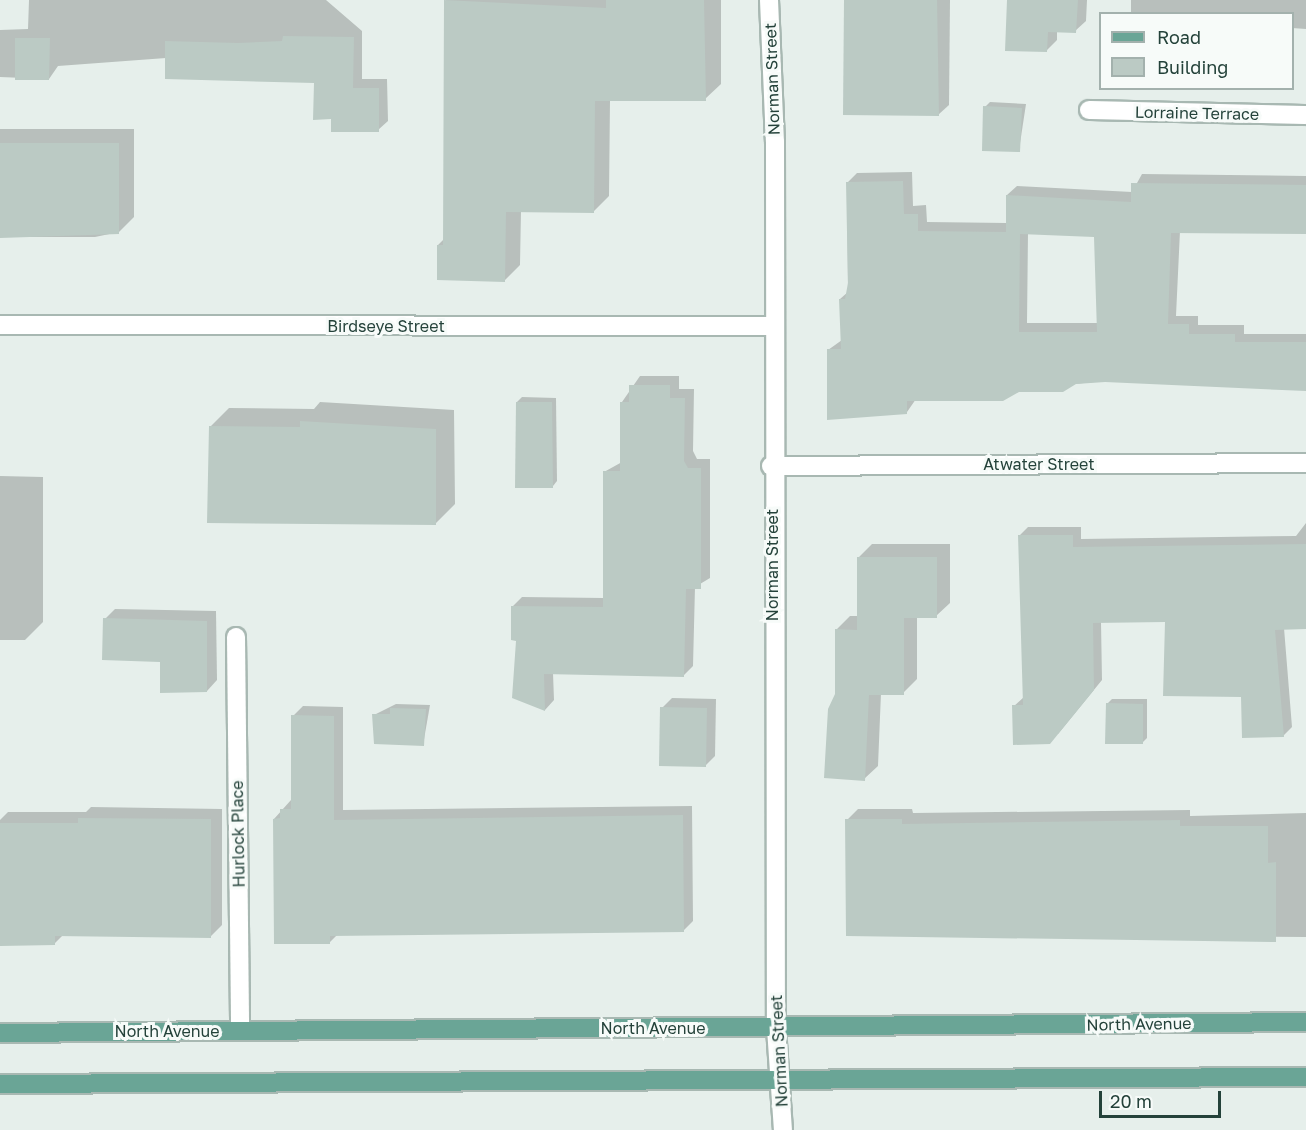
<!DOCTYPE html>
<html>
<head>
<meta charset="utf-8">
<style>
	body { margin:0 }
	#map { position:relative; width:1306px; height:1130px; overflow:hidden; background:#e6efeb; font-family:"Golos Text",sans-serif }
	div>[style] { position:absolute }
	.shadow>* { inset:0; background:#0003 }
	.building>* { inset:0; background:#bbcac4 }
	.roads { filter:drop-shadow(2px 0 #a8b8b2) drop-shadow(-2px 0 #a8b8b2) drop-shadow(0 2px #a8b8b2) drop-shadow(0 -2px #a8b8b2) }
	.street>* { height:18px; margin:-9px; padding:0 9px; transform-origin:9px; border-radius:9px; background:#fff }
	.primary>* { height:18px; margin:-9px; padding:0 9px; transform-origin:9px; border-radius:9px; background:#6aa596 }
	span { translate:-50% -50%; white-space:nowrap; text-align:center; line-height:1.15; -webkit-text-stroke:6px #f7fbf9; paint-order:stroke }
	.street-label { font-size:16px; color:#24423a }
	.legend { position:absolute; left:1099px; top:12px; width:195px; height:78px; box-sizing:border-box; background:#f7fbf9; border:2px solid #a3b1ad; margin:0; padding:8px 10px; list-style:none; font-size:18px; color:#24423a }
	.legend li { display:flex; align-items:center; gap:12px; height:30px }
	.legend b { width:30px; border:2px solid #a3b1ad }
	.scale { position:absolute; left:1099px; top:1091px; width:122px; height:27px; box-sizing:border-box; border:3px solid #24423a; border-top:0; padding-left:8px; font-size:18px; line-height:21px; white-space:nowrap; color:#24423a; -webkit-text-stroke:4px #f7fbf9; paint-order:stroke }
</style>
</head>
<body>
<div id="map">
	<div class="shadow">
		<div style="clip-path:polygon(29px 0,326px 0,362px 31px,362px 79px,387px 79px,388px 121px,378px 130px,333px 117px,315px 82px,166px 58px,58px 66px,49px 79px,0 77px,0 30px,28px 29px)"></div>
		<div style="clip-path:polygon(446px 0,721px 0,721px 84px,705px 99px,610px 100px,609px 196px,594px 211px,521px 210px,520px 265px,505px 280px,438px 245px,444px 239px)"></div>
		<div style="clip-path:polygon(846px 0,950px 0,949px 105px,938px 115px)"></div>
		<div style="clip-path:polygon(1008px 0,1087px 0,1086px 21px,1075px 31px,1057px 30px,1057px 40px,1047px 50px)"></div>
		<div style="clip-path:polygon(1131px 0,1306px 0,1306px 29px,1292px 28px,1292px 14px,1131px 14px)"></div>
		<div style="clip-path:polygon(990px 102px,1026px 104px,1019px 150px,985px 107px)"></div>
		<div style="clip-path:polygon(0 129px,134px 129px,134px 217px,119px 232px,95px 237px,0 237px)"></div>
		<div style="clip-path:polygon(evenodd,912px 172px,913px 206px,926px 205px,927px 222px,1007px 223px,1007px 195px,1017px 186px,1132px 192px,1142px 174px,1306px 176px,1306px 232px,1180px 231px,1176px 316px,1198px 316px,1198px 325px,1244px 325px,1244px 334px,1306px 334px,1306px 389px,1105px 381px,916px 399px,907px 412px,828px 350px,842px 340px,840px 299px,848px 292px,847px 183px,857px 173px,912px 172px,1028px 233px,1096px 236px,1098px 323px,1027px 323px,1028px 233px)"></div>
		<div style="clip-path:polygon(640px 376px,679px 376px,679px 389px,694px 389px,693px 451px,697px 459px,710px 459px,710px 578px,695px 587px,693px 666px,683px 676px,553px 673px,554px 700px,545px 710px,513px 697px,517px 639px,513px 606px,522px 597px,604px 598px,604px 472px,622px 462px,622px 402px)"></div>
		<div style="clip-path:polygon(522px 397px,556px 398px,557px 481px,553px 486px,517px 402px)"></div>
		<div style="clip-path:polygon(320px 402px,454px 410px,455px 504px,436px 523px,210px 427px,229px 408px,314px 409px)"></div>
		<div style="clip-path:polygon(0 476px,43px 477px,43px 622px,25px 640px,0 640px)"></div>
		<div style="clip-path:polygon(1306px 523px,1306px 628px,1284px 628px,1292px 727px,1283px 736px,1167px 621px,1101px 622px,1102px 680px,1058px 734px,1014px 706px,1024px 697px,1019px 536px,1028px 527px,1081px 527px,1081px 539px,1296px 536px)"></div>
		<div style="clip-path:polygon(872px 544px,950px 544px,950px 603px,936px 616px,917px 616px,917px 679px,903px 693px,881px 693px,878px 766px,864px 779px,836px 695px,836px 630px,850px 616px,858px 616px,858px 558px)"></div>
		<div style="clip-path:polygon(115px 609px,216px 611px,217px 680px,207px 691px,161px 661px,105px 619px)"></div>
		<div style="clip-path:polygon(672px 698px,716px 699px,715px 756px,705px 766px,662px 708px)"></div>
		<div style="clip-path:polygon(1112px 699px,1147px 699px,1147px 738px,1142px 743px,1107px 704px)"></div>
		<div style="clip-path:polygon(396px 704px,430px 705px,423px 745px,374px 715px)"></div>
		<div style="clip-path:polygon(303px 706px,343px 707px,343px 810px,692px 806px,693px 921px,683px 931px,337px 935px,330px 942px,274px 819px,291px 800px,293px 716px)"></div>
		<div style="clip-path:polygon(91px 807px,222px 809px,222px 925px,211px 936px,64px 934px,54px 944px,0 944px,0 820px,8px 812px,86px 812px)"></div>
		<div style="clip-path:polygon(858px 809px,912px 809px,913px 813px,1190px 810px,1190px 816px,1306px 813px,1306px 937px,848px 935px,847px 820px)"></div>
	</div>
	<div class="building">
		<div style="clip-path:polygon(444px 0,606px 8px,606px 0,704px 0,706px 101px,595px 101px,594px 213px,506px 212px,505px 282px,437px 280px,437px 245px,443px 245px)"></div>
		<div style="clip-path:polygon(844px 0,937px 0,939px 116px,843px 115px)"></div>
		<div style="clip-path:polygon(1007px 0,1078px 0,1076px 33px,1048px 32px,1047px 52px,1005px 51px)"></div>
		<div style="clip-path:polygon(283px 36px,354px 37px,353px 88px,379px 88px,379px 132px,331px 132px,331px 119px,313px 120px,314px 83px,165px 79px,165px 41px,238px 43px,282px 41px)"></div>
		<div style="clip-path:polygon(15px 38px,50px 38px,49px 80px,15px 80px)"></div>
		<div style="clip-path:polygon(983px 106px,1022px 108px,1020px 152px,982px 151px)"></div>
		<div style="clip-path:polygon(0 143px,119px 143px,119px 234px,0 238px)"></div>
		<div style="clip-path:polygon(evenodd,903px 181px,904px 214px,918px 214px,918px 231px,1006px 232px,1006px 195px,1131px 202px,1131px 183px,1306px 185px,1306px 234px,1171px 233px,1168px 324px,1189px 324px,1189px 334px,1235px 334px,1235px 342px,1306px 342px,1306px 391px,1105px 382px,1076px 384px,1063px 392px,1019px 392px,1003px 401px,907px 401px,907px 414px,827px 420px,827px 349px,841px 349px,839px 299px,845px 299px,848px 283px,846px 182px,903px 181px,1020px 234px,1094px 237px,1097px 332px,1019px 332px,1020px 234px)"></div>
		<div style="clip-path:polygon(629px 385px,670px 385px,670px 398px,685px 398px,684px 461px,688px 468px,701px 468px,701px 589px,686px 589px,684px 677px,544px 674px,545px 711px,512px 698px,516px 641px,511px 640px,511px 606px,603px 607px,603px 471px,620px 471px,620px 402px,629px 402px)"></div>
		<div style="clip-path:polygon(516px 402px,552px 402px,553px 488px,515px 488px)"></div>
		<div style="clip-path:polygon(300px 421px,436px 429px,436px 525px,207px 523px,209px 426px,300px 427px)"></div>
		<div style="clip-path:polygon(1018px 535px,1073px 535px,1073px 547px,1306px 544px,1306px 629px,1275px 630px,1284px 737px,1242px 738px,1241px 697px,1163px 696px,1165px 622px,1093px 623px,1094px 690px,1050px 744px,1013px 745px,1012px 705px,1023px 705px)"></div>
		<div style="clip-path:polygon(857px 557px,937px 557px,937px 618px,904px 618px,904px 695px,869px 695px,865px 781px,824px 778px,828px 709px,835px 694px,835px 629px,857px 630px)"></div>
		<div style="clip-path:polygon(103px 618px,207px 621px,207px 692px,160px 693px,160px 662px,102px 660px)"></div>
		<div style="clip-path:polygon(1106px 703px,1143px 704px,1143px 744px,1105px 744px)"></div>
		<div style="clip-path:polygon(660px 707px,707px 708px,706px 767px,659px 766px)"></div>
		<div style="clip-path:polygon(390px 708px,426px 709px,424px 746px,374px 744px,372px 714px,390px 714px)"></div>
		<div style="clip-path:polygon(291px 715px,334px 716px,334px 820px,683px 815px,684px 932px,330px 936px,330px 944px,274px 944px,273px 819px,280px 818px,280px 809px,291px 809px)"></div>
		<div style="clip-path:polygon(78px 818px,211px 819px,211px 938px,55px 936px,55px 945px,0 946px,0 823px,78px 823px)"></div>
		<div style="clip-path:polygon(845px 819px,902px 819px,902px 824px,1180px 820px,1180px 826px,1268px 826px,1268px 863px,1276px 862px,1276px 942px,846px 936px)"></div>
	</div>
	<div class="roads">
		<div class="street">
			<div style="left:769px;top:0;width:142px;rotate:87.6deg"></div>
			<div style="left:775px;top:142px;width:886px;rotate:89.94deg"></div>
			<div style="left:776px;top:1028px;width:102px;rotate:86.1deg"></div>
			<div style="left:1089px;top:110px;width:217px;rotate:1.3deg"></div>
			<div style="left:0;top:325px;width:772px;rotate:0.07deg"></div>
			<div style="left:771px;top:466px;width:535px;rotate:-0.32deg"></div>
			<div style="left:236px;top:637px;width:394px;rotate:89.4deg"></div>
		</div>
		<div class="primary">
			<div style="left:0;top:1033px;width:1306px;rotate:-0.48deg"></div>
			<div style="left:0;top:1084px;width:1306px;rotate:-0.31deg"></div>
		</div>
	</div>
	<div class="street-label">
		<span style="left:772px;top:79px;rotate:-92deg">Norman Street</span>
		<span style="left:1197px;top:113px;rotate:1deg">Lorraine Terrace</span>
		<span style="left:386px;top:326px">Birdseye Street</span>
		<span style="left:1039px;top:464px">Atwater Street</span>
		<span style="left:772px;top:565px;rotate:-90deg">Norman Street</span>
		<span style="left:238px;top:834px;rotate:-91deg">Hurlock Place</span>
		<span style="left:1139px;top:1024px;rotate:-1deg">North Avenue</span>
		<span style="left:653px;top:1028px">North Avenue</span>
		<span style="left:167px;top:1031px">North Avenue</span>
		<span style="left:779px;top:1051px;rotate:-93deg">Norman Street</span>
	</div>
	<ul class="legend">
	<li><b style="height:8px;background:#6aa596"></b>Road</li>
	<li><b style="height:16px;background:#bbcac4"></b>Building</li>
	</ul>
	<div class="scale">20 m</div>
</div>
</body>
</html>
